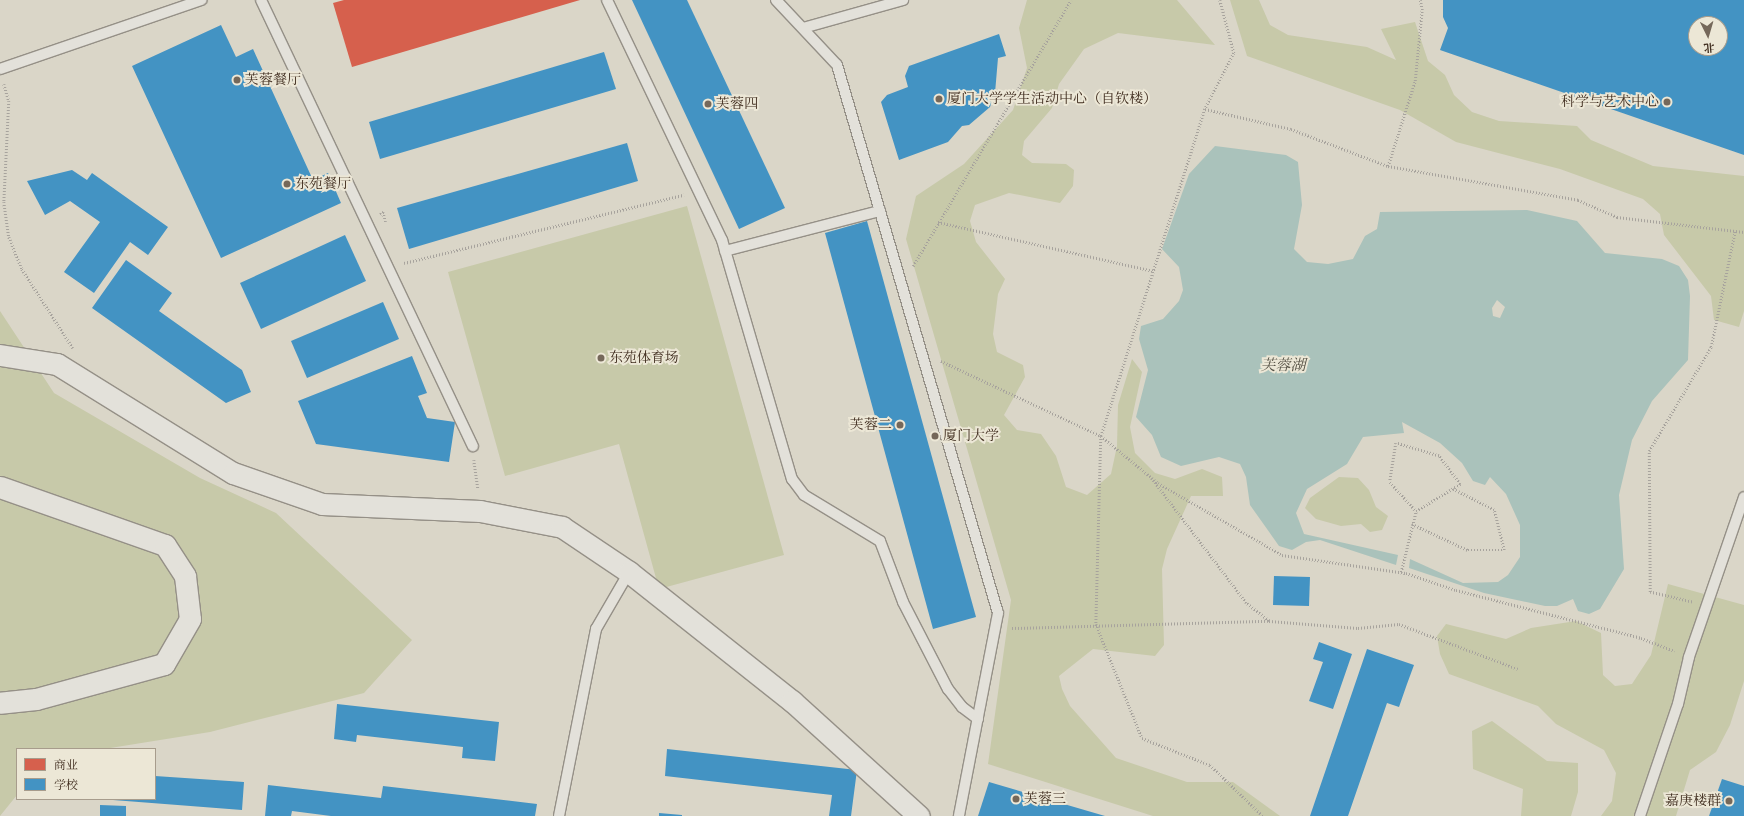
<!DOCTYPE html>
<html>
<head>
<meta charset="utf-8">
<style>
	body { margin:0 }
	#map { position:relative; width:1744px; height:816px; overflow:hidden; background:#dad6c8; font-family:"IM FELL English","Noto Serif SC",serif }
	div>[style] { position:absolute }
	.green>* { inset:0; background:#c7c9a9 }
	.water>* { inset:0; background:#aac2bb }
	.shops>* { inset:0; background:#d6604d }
	.schools>* { inset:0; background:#4393c3 }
	.path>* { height:2.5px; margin-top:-1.25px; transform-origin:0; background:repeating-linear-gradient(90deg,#a7a39d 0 1px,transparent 0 3px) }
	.roads { filter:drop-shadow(1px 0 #959087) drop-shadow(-1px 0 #959087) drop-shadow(0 1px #959087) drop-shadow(0 -1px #959087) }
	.service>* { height:10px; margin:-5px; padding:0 5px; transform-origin:5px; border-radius:5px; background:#e3e1da }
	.minor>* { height:21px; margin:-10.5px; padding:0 10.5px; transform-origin:10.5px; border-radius:10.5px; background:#e3e1da }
	.dots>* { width:11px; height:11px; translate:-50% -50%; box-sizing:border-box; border:2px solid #ece7d6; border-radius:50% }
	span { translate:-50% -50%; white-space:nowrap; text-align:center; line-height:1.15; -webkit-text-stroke:4px #ece7d6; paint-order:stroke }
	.poi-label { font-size:14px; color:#3f2c1e }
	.left { translate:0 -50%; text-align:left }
	.right { translate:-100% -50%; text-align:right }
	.water-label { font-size:15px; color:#545044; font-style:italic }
	.legend { position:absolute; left:16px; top:748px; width:140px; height:52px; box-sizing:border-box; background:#ece7d6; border:1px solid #a79c8c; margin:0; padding:5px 7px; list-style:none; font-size:12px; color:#3f2c1e }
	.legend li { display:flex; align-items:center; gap:8px; height:20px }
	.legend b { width:20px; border:1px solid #a79c8c }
	.north { position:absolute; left:1688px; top:16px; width:40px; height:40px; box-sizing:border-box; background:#ece7d6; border:1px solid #a79c8c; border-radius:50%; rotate:175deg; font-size:11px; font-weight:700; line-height:16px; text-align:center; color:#3f2c1e }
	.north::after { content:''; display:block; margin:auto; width:14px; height:18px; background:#75685a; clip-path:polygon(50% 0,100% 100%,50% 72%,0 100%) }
</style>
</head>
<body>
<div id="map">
	<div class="green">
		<div style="clip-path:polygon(1027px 0,1177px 0,1215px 45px,1118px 33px,1084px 49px,1059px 84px,1052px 108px,1024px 141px,1022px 155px,1032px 163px,1066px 164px,1074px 170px,1073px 186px,1060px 203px,1009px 193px,975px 205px,970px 221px,976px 242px,1005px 279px,998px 294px,993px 334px,997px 352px,1023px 365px,1025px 377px,1004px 415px,1017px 430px,1041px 434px,1056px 456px,1066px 487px,1087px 495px,1111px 474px,1117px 446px,1118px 405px,1132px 359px,1142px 372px,1130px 427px,1135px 453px,1155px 473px,1175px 479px,1202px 469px,1222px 477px,1223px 496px,1191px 496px,1167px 549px,1162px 569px,1164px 645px,1155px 656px,1093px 649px,1059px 676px,1062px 689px,1070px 706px,1116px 758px,1187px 782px,1233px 782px,1280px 816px,1153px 816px,988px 764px,1011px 600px,906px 239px,916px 196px,964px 164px,1013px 110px,1027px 68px,1019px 28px)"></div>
		<div style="clip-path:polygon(1230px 0,1259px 0,1270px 25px,1288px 35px,1367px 47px,1396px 60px,1381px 29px,1415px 22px,1428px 61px,1445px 75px,1454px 95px,1472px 112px,1499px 121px,1577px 126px,1591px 140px,1653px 166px,1744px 176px,1744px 311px,1739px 327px,1714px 320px,1711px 296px,1664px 235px,1660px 214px,1643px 199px,1560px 169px,1456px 142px,1400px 110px,1247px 56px)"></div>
		<div style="clip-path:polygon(687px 206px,784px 555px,659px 589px,619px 444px,505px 476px,448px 272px)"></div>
		<div style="clip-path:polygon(0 311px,54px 393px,200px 478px,276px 513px,412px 640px,364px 693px,210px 732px,104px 749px,17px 749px,17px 795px,0 816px)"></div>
		<div style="clip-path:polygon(1339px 477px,1358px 478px,1369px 490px,1376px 507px,1388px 516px,1382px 530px,1370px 532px,1361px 524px,1341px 526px,1316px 519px,1305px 508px,1310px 498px)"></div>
		<div style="clip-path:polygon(1668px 584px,1744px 605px,1744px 681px,1730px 725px,1716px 752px,1690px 770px,1676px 816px,1601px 816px,1612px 801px,1616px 773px,1604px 750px,1556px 724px,1538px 706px,1449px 674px,1440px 654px,1437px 636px,1446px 624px,1506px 639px,1531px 628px,1576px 621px,1601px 633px,1603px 675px,1615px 686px,1632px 684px,1651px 655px)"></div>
		<div style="clip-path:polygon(1492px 721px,1547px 761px,1578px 763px,1578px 792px,1571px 816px,1521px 816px,1523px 789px,1473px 769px,1472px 731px)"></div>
	</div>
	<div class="water">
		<div style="clip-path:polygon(evenodd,1215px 146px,1286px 155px,1298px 162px,1302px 205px,1294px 249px,1307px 262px,1328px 264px,1353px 259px,1365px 236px,1377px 229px,1380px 212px,1527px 210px,1577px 221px,1605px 253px,1662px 259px,1679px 266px,1688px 280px,1690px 296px,1688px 360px,1652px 401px,1632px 440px,1619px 495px,1624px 569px,1600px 609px,1589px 614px,1578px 611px,1573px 599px,1557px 606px,1545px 606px,1484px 593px,1409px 568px,1410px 559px,1463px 583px,1498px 582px,1508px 575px,1520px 557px,1520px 525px,1506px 494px,1490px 477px,1485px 485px,1473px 481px,1462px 463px,1440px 443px,1402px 422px,1404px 433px,1363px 437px,1347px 464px,1307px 489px,1296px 513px,1304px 534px,1398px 555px,1396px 565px,1320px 540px,1306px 542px,1292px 550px,1279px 546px,1250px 505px,1246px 477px,1240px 464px,1219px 457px,1181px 466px,1161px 457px,1152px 435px,1136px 417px,1148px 370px,1139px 339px,1141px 326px,1163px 319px,1179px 301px,1183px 290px,1179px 267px,1162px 249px,1189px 174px,1215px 146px,1497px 300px,1505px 307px,1500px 318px,1493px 316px,1492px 308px,1497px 300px)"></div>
	</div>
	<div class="shops">
		<div style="clip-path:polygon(344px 0,580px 0,352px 67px,333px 3px)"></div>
	</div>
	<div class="schools">
		<div style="clip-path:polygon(632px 0,687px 0,785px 208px,739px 229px)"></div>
		<div style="clip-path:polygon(evenodd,1443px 0,1744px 0,1744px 155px,1440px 50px,1448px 28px,1443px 17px,1443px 0,1696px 24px,1720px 24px,1720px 48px,1696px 48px,1696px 24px)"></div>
		<div style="clip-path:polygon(221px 25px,236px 57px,253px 49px,313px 180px,328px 173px,341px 203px,221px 258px,132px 66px)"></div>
		<div style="clip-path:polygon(999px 34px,1006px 56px,998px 58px,995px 93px,990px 107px,969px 125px,962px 126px,948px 142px,899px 160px,881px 102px,887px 95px,908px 87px,905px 76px,909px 66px)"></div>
		<div style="clip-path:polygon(604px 52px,616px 89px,380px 159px,369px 122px)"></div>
		<div style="clip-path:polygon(627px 143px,638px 181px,409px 249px,397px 208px)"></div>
		<div style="clip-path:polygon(72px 170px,87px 180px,92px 173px,168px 227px,148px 255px,130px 242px,94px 293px,64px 272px,100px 222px,70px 201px,45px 215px,27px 181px)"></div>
		<div style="clip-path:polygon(867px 221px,976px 617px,933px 629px,825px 233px)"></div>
		<div style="clip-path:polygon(345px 235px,366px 281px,261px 329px,240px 283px)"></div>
		<div style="clip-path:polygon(126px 260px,172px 293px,159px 311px,242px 370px,251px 392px,226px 403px,92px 308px)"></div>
		<div style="clip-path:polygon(383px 302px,399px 339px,307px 378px,291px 341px)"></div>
		<div style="clip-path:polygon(412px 356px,427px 393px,418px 396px,427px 418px,455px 422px,449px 462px,316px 444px,298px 401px)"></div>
		<div style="clip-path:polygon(1274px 576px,1310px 577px,1309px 606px,1273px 605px)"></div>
		<div style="clip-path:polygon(1319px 642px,1352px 654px,1333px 709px,1309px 701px,1323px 662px,1313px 659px)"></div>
		<div style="clip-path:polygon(1367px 649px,1414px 665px,1407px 684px,1399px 707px,1387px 703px,1348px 816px,1310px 816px)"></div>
		<div style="clip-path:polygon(337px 704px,499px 722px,495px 761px,462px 758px,463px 747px,357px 735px,356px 742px,334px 739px)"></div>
		<div style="clip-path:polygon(667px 749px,857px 770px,851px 816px,829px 816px,832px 795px,665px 776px)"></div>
		<div style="clip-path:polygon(155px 776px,244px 782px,242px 810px,113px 800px,155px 799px)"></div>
		<div style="clip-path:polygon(1722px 779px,1744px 786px,1744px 816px,1709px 816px)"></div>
		<div style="clip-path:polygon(989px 782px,1105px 816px,978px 816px)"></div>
		<div style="clip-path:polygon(268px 785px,381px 798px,383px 786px,537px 804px,535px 816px,331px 816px,292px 811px,291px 816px,265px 816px)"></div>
		<div style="clip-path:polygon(100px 805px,126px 806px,126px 816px,100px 816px)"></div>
		<div style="clip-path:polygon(659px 813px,682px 815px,682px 816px,659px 816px)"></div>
	</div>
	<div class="path">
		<div style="left:1220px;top:0;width:55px;rotate:75.2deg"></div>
		<div style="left:1234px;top:53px;width:63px;rotate:117.4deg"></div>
		<div style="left:1205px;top:109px;width:88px;rotate:13.1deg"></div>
		<div style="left:1291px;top:129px;width:104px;rotate:20.9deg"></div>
		<div style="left:1388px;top:166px;width:193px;rotate:10.1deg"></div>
		<div style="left:1578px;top:200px;width:43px;rotate:23.6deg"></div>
		<div style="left:1617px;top:217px;width:128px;rotate:6.7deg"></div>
		<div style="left:4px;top:84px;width:18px;rotate:74deg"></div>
		<div style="left:9px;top:101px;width:101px;rotate:92.8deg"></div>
		<div style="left:4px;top:202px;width:35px;rotate:82deg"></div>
		<div style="left:9px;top:237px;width:35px;rotate:68deg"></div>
		<div style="left:22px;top:269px;width:94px;rotate:57.2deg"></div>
		<div style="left:1205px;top:109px;width:343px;rotate:107.6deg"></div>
		<div style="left:1101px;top:436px;width:188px;rotate:91.5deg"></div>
		<div style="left:1096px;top:624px;width:123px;rotate:68deg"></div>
		<div style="left:1142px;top:738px;width:73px;rotate:21.7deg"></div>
		<div style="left:1210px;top:765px;width:74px;rotate:43.9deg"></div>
		<div style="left:1388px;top:166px;width:89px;rotate:-72.4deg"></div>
		<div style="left:1415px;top:81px;width:71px;rotate:-84.4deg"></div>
		<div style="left:1422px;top:10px;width:10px;rotate:-101deg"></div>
		<div style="left:380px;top:214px;width:4px;rotate:-34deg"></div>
		<div style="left:383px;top:212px;width:10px;rotate:73deg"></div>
		<div style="left:938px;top:222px;width:221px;rotate:12.8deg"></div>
		<div style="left:404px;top:263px;width:288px;rotate:-13.7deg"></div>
		<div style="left:913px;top:266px;width:309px;rotate:-59.3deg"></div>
		<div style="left:941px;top:361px;width:177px;rotate:25.1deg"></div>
		<div style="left:1101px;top:436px;width:74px;rotate:39.5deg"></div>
		<div style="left:1158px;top:483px;width:143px;rotate:30.1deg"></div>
		<div style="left:1282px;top:555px;width:125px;rotate:8.3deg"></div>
		<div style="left:1406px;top:573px;width:53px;rotate:18.8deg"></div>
		<div style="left:1456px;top:590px;width:191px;rotate:14.5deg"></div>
		<div style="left:1641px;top:638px;width:36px;rotate:21deg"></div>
		<div style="left:474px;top:460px;width:29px;rotate:82deg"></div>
		<div style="left:1412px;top:524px;width:62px;rotate:24.9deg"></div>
		<div style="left:1468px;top:550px;width:36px"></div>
		<div style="left:1504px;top:550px;width:41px;rotate:-104deg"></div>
		<div style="left:1494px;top:510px;width:46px;rotate:-152.9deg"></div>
		<div style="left:1401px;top:572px;width:63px;rotate:-76.2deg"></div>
		<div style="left:1416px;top:511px;width:52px;rotate:-31.5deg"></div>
		<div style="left:1460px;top:484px;width:35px;rotate:-127deg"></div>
		<div style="left:1439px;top:456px;width:45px;rotate:-163.2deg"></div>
		<div style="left:1396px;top:443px;width:39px;rotate:99deg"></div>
		<div style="left:1390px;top:482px;width:39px;rotate:48deg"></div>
		<div style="left:1692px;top:602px;width:43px;rotate:-166.6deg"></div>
		<div style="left:1650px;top:592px;width:141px;rotate:-90.4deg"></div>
		<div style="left:1649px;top:451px;width:121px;rotate:-59.2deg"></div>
		<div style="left:1711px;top:347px;width:118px;rotate:-78.3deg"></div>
		<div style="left:1269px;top:621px;width:89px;rotate:4.5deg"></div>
		<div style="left:1358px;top:628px;width:41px;rotate:-5.6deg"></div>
		<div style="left:1399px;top:624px;width:127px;rotate:20.7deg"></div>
		<div style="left:1012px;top:628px;width:257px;rotate:-1.6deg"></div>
		<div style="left:1269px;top:621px;width:29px;rotate:-142deg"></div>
		<div style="left:1246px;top:603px;width:157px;rotate:-127.2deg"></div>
	</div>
	<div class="roads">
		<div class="service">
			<div style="left:261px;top:0;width:494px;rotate:64.6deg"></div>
			<div style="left:607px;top:0;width:266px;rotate:64.4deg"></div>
			<div style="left:722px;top:240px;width:249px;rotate:73.7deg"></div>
			<div style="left:792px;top:479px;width:20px;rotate:53deg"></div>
			<div style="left:804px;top:495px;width:89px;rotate:31.2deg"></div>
			<div style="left:880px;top:541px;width:65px;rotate:69.3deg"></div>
			<div style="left:903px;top:602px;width:98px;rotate:62.7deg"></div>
			<div style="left:948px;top:689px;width:23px;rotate:52deg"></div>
			<div style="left:962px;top:707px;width:20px;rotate:37deg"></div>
			<div style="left:776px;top:0;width:89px;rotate:46.8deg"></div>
			<div style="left:837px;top:65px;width:571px;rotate:73.63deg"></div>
			<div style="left:998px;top:613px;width:207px;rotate:100.9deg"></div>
			<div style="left:803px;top:28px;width:104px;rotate:-15.6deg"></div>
			<div style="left:0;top:69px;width:213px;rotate:-18.9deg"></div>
			<div style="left:725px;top:251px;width:160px;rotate:-14.5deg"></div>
			<div style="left:559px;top:816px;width:191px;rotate:-78.8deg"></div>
			<div style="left:596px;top:629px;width:66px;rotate:-59.9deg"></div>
			<div style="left:1640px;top:816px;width:118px;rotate:-71.3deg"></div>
			<div style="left:1678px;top:704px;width:48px;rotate:-76.8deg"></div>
			<div style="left:1689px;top:657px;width:169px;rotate:-71deg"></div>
		</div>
		<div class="minor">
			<div style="left:0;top:355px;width:58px;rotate:9deg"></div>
			<div style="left:57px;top:364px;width:207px;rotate:31.8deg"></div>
			<div style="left:233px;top:473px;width:94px;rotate:19.2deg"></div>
			<div style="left:322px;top:504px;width:158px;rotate:2.5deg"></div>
			<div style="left:480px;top:511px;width:84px;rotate:11deg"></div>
			<div style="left:562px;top:527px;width:81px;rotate:33.9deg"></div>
			<div style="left:629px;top:572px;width:208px;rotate:38.4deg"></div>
			<div style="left:792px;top:701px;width:171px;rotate:42.2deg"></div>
			<div style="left:0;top:487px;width:175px;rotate:19.4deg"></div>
			<div style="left:165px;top:545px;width:37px;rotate:57deg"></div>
			<div style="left:185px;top:576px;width:43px;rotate:83.4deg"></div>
			<div style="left:190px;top:619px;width:52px;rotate:120deg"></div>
			<div style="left:164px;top:664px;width:133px;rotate:164.7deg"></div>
			<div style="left:36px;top:699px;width:36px;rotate:174deg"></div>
		</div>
	</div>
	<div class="dots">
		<div style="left:237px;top:80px;background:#75685a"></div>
		<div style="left:939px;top:99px;background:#75685a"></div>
		<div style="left:1667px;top:102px;background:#75685a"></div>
		<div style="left:708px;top:104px;background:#75685a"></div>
		<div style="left:287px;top:184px;background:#75685a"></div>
		<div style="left:601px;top:358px;background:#75685a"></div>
		<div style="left:900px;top:425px;background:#75685a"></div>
		<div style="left:935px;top:436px;background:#75685a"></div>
		<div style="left:1016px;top:799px;background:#75685a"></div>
		<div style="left:1729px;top:801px;background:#75685a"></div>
	</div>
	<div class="poi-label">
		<span class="left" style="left:245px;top:80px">芙蓉餐厅</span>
		<span class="left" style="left:947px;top:99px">厦门大学学生活动中心（自钦楼）</span>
		<span class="right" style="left:1659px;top:102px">科学与艺术中心</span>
		<span class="left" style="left:716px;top:104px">芙蓉四</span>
		<span class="left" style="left:295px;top:184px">东苑餐厅</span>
		<span class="left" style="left:609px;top:358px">东苑体育场</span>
		<span class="right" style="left:892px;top:425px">芙蓉二</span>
		<span class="left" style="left:943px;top:436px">厦门大学</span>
		<span class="left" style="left:1024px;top:799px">芙蓉三</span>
		<span class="right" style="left:1721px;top:801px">嘉庚楼群</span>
	</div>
	<div class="water-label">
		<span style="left:1283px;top:366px">芙蓉湖</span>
	</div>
	<ul class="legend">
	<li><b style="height:11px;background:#d6604d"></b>商业</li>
	<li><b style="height:11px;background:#4393c3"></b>学校</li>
	</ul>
	<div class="north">北</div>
</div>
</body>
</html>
